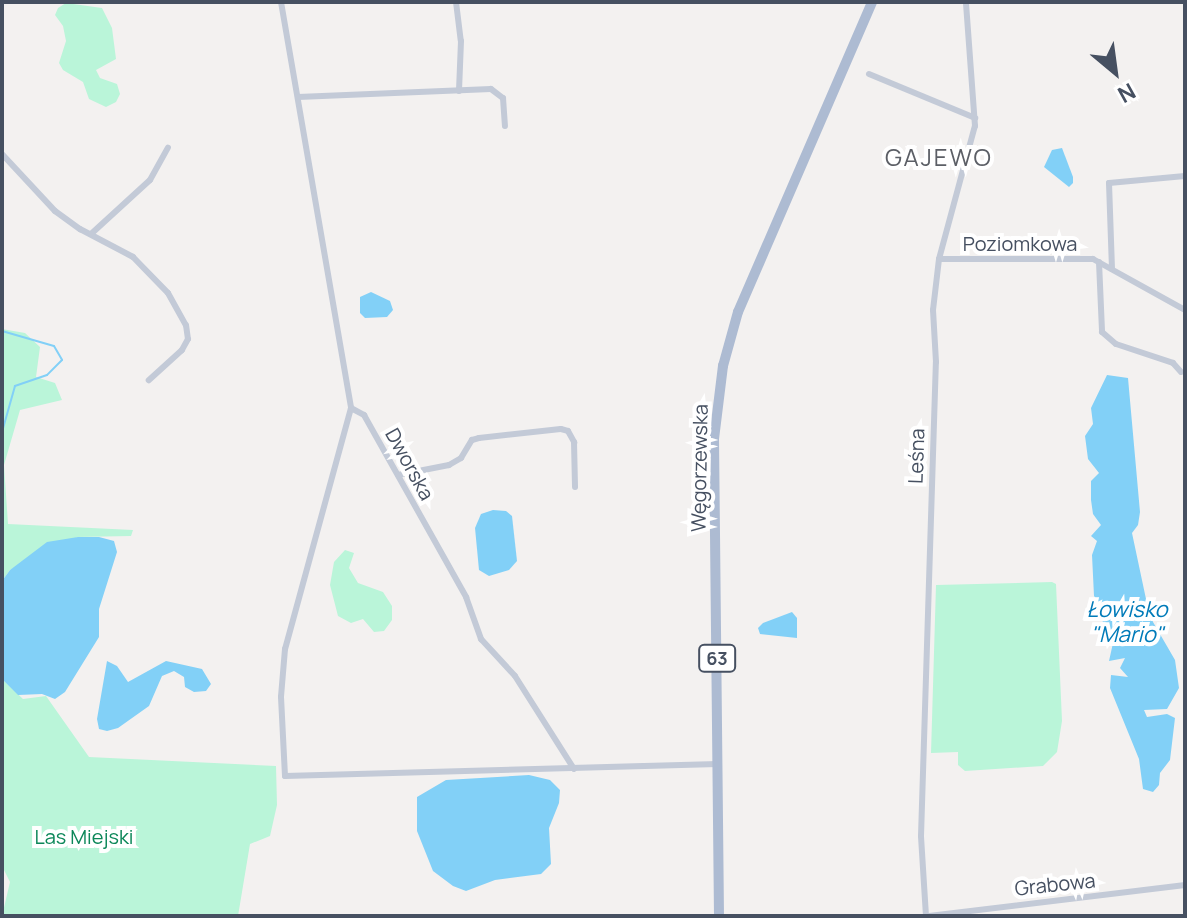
<!DOCTYPE html>
<html>
<head>
<meta charset="utf-8">
<style>
	body { margin:0 }
	#map { position:relative; width:1187px; height:918px; overflow:hidden; background:#f3f1f0; font-family:Manrope,sans-serif }
	div>[style] { position:absolute }
	.green>* { inset:0; background:#baf5d9 }
	.water>* { inset:0; background:#82d0f7 }
	.stream>* { height:2px; margin:-1px; padding:0 1px; transform-origin:1px; border-radius:1px; background:#82d0f7 }
	.street>* { height:6px; margin:-3px; padding:0 3px; transform-origin:3px; border-radius:3px; background:#c3cad7 }
	.primary>* { height:10px; margin:-5px; padding:0 5px; transform-origin:5px; border-radius:5px; background:#adbbd2 }
	span { translate:-50% -50%; white-space:nowrap; text-align:center; line-height:1.15; -webkit-text-stroke:8px #fff; paint-order:stroke }
	.shield-label span { padding:2px 6px; background:#fff; border:2px solid; border-radius:6px; -webkit-text-stroke-width:0 }
	.shield-label { font-size:18px; color:#465061; font-weight:700 }
	.street-label { font-size:20px; color:#465061 }
	.park-label { font-size:20px; color:#0c8759 }
	.water-label { font-size:22px; color:#007bb9; font-style:italic }
	.quarter-label { font-size:24px; color:#5c5f66; letter-spacing:2px }
	.frame { position:absolute; inset:0; border:4px solid #465061; pointer-events:none }
	.north { position:absolute; left:1075px; top:32px; width:80px; height:80px; -webkit-text-stroke:6px #fff; paint-order:stroke; rotate:151deg; font-size:22px; font-weight:700; line-height:32px; text-align:center; color:#465061 }
	.north::after { content:''; display:block; margin:auto; width:28px; height:36px; background:#465061; clip-path:polygon(50% 0,100% 100%,50% 72%,0 100%) }
</style>
</head>
<body>
<div id="map">
	<div class="green">
		<div style="clip-path:polygon(66px 3px,102px 8px,112px 28px,116px 59px,96px 70px,100px 78px,117px 84px,120px 94px,116px 102px,106px 107px,89px 99px,83px 82px,63px 70px,59px 63px,66px 41px,63px 26px,55px 15px,58px 8px)"></div>
		<div style="clip-path:polygon(2px 329px,25px 333px,40px 347px,36px 377px,55px 383px,62px 400px,20px 410px,4px 465px,8px 524px,133px 530px,131px 536px,78px 537px,22px 563px,10px 570px,2px 581px)"></div>
		<div style="clip-path:polygon(345px 550px,354px 553px,349px 568px,358px 583px,383px 592px,392px 606px,392px 620px,384px 631px,374px 632px,363px 619px,351px 623px,338px 616px,330px 585px,334px 562px)"></div>
		<div style="clip-path:polygon(1052px 582px,1056px 584px,1062px 721px,1057px 752px,1043px 766px,965px 771px,958px 765px,958px 752px,931px 753px,936px 585px)"></div>
		<div style="clip-path:polygon(2px 679px,23px 699px,46px 696px,89px 757px,276px 766px,277px 805px,270px 836px,250px 844px,238px 916px,2px 916px,10px 882px,2px 866px)"></div>
	</div>
	<div class="water">
		<div style="clip-path:polygon(1062px 148px,1073px 177px,1073px 183px,1069px 187px,1044px 167px,1052px 150px)"></div>
		<div style="clip-path:polygon(371px 292px,390px 301px,393px 310px,387px 317px,365px 318px,360px 313px,360px 297px)"></div>
		<div style="clip-path:polygon(1107px 375px,1128px 378px,1140px 512px,1138px 525px,1132px 533px,1146px 599px,1153px 622px,1175px 660px,1179px 688px,1167px 709px,1144px 710px,1147px 717px,1167px 714px,1175px 718px,1170px 760px,1160px 773px,1159px 785px,1153px 792px,1143px 789px,1139px 759px,1110px 688px,1111px 675px,1128px 677px,1120px 668px,1125px 658px,1109px 661px,1113px 643px,1103px 628px,1102px 606px,1094px 596px,1092px 555px,1097px 541px,1091px 536px,1101px 525px,1093px 514px,1091px 500px,1091px 481px,1099px 473px,1088px 459px,1085px 436px,1093px 424px,1091px 408px)"></div>
		<div style="clip-path:polygon(493px 510px,506px 511px,512px 516px,517px 561px,509px 570px,489px 576px,479px 570px,475px 528px,481px 514px)"></div>
		<div style="clip-path:polygon(78px 537px,99px 537px,114px 541px,117px 552px,99px 609px,99px 637px,65px 692px,55px 699px,42px 694px,18px 695px,2px 679px,2px 581px,10px 570px,47px 542px)"></div>
		<div style="clip-path:polygon(792px 612px,797px 618px,797px 638px,760px 634px,758px 628px,763px 623px)"></div>
		<div style="clip-path:polygon(107px 661px,117px 666px,128px 682px,166px 661px,202px 669px,211px 684px,206px 691px,194px 692px,185px 687px,184px 677px,174px 671px,162px 676px,149px 706px,118px 728px,107px 731px,99px 729px,97px 719px)"></div>
		<div style="clip-path:polygon(529px 775px,550px 780px,560px 790px,559px 803px,549px 828px,551px 864px,541px 874px,495px 880px,466px 891px,453px 886px,433px 871px,417px 831px,417px 797px,446px 780px)"></div>
	</div>
	<div class="stream">
		<div style="left:2px;top:331px;width:54px;rotate:16.1deg"></div>
		<div style="left:54px;top:346px;width:16px;rotate:60deg"></div>
		<div style="left:62px;top:360px;width:21px;rotate:135deg"></div>
		<div style="left:47px;top:375px;width:34px;rotate:161deg"></div>
		<div style="left:15px;top:386px;width:48px;rotate:105.8deg"></div>
	</div>
	<div class="street">
		<div style="left:281px;top:2px;width:412px;rotate:80.2deg"></div>
		<div style="left:351px;top:408px;width:250px;rotate:105.3deg"></div>
		<div style="left:285px;top:649px;width:48px;rotate:94.8deg"></div>
		<div style="left:281px;top:697px;width:79px;rotate:87.1deg"></div>
		<div style="left:285px;top:776px;width:433px;rotate:-1.6deg"></div>
		<div style="left:456px;top:2px;width:39px;rotate:83deg"></div>
		<div style="left:461px;top:41px;width:50px;rotate:92.3deg"></div>
		<div style="left:869px;top:74px;width:115px;rotate:22.5deg"></div>
		<div style="left:298px;top:97px;width:193px;rotate:-2.4deg"></div>
		<div style="left:491px;top:89px;width:15px;rotate:37deg"></div>
		<div style="left:503px;top:98px;width:28px;rotate:86deg"></div>
		<div style="left:2px;top:154px;width:78px;rotate:47.1deg"></div>
		<div style="left:55px;top:211px;width:31px;rotate:36deg"></div>
		<div style="left:80px;top:229px;width:60px;rotate:27.8deg"></div>
		<div style="left:133px;top:257px;width:50px;rotate:45.8deg"></div>
		<div style="left:168px;top:293px;width:37px;rotate:61deg"></div>
		<div style="left:186px;top:325px;width:14px;rotate:82deg"></div>
		<div style="left:188px;top:339px;width:13px;rotate:119deg"></div>
		<div style="left:182px;top:350px;width:45px;rotate:137.7deg"></div>
		<div style="left:91px;top:234px;width:80px;rotate:-42.5deg"></div>
		<div style="left:150px;top:180px;width:37px;rotate:-61deg"></div>
		<div style="left:939px;top:259px;width:154px"></div>
		<div style="left:1093px;top:259px;width:105px;rotate:29deg"></div>
		<div style="left:1099px;top:262px;width:70px;rotate:87.5deg"></div>
		<div style="left:1102px;top:332px;width:18px;rotate:41deg"></div>
		<div style="left:1116px;top:344px;width:60px;rotate:18.4deg"></div>
		<div style="left:1173px;top:363px;width:12px;rotate:48deg"></div>
		<div style="left:1112px;top:269px;width:86px;rotate:-92deg"></div>
		<div style="left:1109px;top:183px;width:76px;rotate:-5.3deg"></div>
		<div style="left:351px;top:408px;width:15px;rotate:28deg"></div>
		<div style="left:364px;top:415px;width:209px;rotate:60.7deg"></div>
		<div style="left:466px;top:597px;width:45px;rotate:70.3deg"></div>
		<div style="left:481px;top:639px;width:50px;rotate:47.4deg"></div>
		<div style="left:515px;top:676px;width:110px;rotate:57.6deg"></div>
		<div style="left:398px;top:475px;width:52px;rotate:-11.1deg"></div>
		<div style="left:449px;top:465px;width:14px;rotate:-30deg"></div>
		<div style="left:461px;top:458px;width:21px;rotate:-59deg"></div>
		<div style="left:472px;top:440px;width:7px;rotate:-16deg"></div>
		<div style="left:479px;top:438px;width:82px;rotate:-6.3deg"></div>
		<div style="left:561px;top:429px;width:7px;rotate:16deg"></div>
		<div style="left:568px;top:431px;width:13px;rotate:61deg"></div>
		<div style="left:574px;top:442px;width:45px;rotate:88.7deg"></div>
		<div style="left:926px;top:916px;width:80px;rotate:-93.6deg"></div>
		<div style="left:921px;top:836px;width:474px;rotate:-88.2deg"></div>
		<div style="left:936px;top:362px;width:52px;rotate:-93.3deg"></div>
		<div style="left:933px;top:310px;width:51px;rotate:-83.3deg"></div>
		<div style="left:939px;top:259px;width:138px;rotate:-74.9deg"></div>
		<div style="left:975px;top:126px;width:124px;rotate:-94.2deg"></div>
		<div style="left:929px;top:916px;width:258px;rotate:-6.9deg"></div>
	</div>
	<div class="primary">
		<div style="left:719px;top:916px;width:477px;rotate:-90.6deg"></div>
		<div style="left:714px;top:439px;width:74px;rotate:-83deg"></div>
		<div style="left:723px;top:366px;width:56px;rotate:-74.5deg"></div>
		<div style="left:738px;top:312px;width:338px;rotate:-66.6deg"></div>
	</div>
	<div class="shield-label">
		<span style="left:717px;top:658px">63</span>
	</div>
	<div class="street-label">
		<span style="left:1020px;top:243px">Poziomkowa</span>
		<span style="left:916px;top:456px;rotate:-88deg">Leśna</span>
		<span style="left:410px;top:464px;rotate:61deg">Dworska</span>
		<span style="left:699px;top:468px;rotate:-89deg">Węgorzewska</span>
		<span style="left:1055px;top:884px;rotate:-6deg">Grabowa</span>
	</div>
	<div class="park-label">
		<span style="left:84px;top:836px">Las Miejski</span>
	</div>
	<div class="water-label">
		<span style="left:1127px;top:622px">Łowisko<br>"Mario"</span>
	</div>
	<div class="quarter-label">
		<span style="left:939px;top:157px">GAJEWO</span>
	</div>
	<div class="frame"></div>
	<div class="north">N</div>
</div>
</body>
</html>
